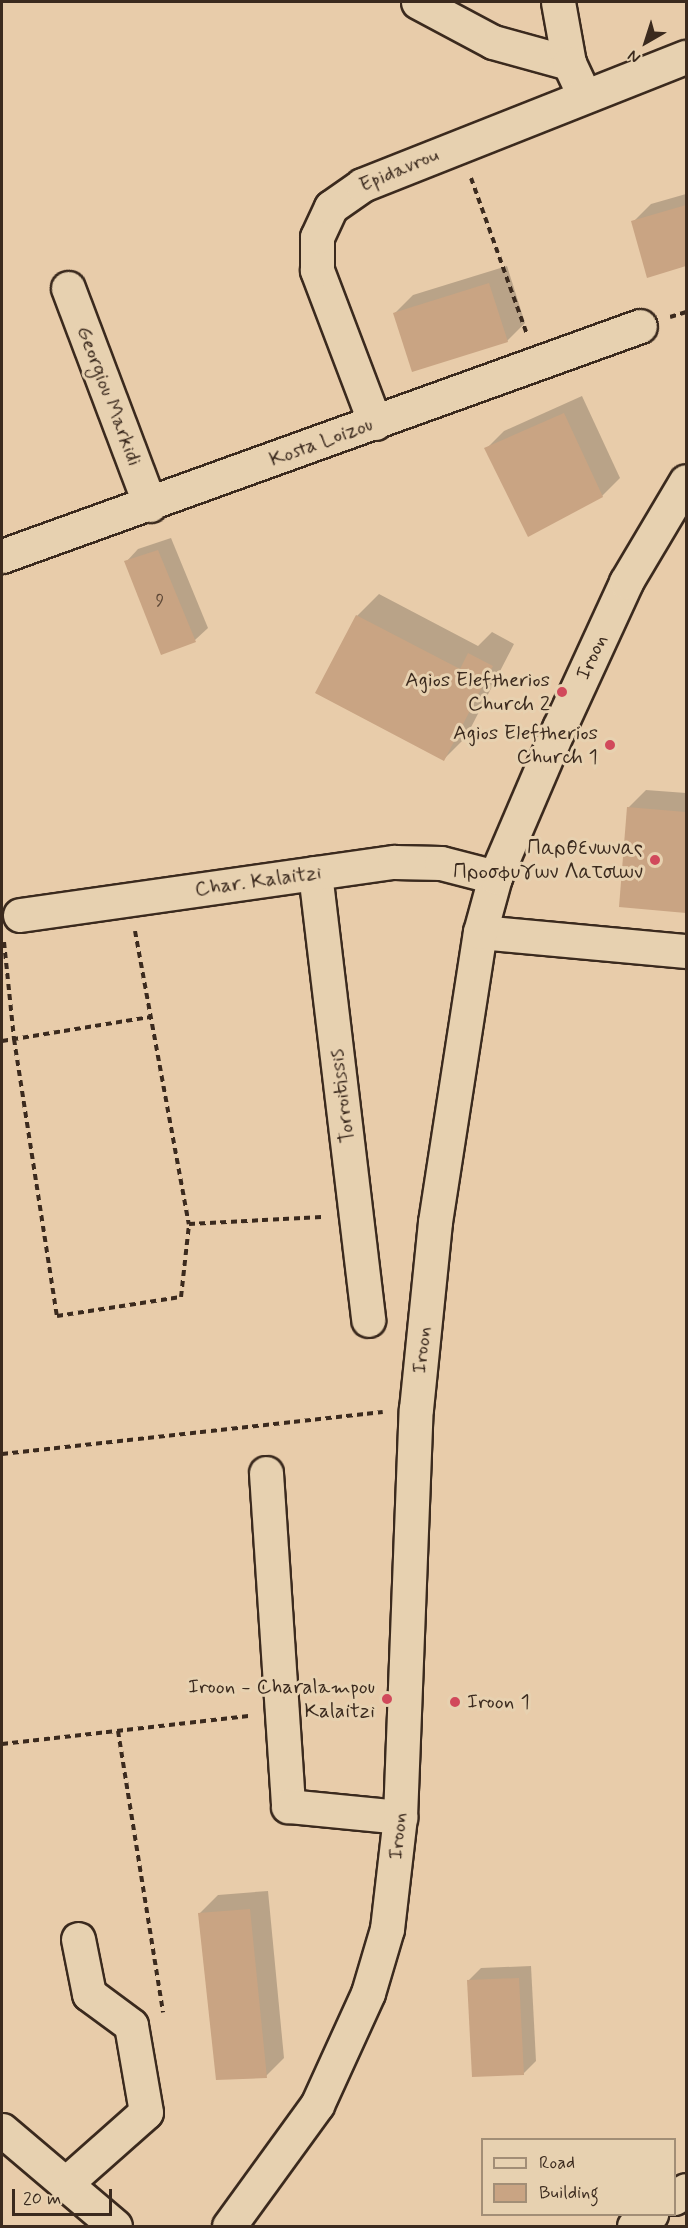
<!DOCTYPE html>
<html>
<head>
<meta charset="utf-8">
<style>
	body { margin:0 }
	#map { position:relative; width:688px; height:2228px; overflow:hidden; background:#e8ccaa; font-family:Mynerve,sans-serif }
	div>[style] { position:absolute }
	.shadow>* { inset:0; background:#0003 }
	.building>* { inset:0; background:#c9a483 }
	.path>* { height:4px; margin-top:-2px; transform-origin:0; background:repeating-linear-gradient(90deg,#3b2a1e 0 6px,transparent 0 10.5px) }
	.roads { filter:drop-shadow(2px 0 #3b2a1e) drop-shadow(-2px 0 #3b2a1e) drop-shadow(0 2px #3b2a1e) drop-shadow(0 -2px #3b2a1e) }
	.minor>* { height:33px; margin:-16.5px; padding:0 16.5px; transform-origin:16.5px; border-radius:16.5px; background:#e7d1b0 }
	.dots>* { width:16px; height:16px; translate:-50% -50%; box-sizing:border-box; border:3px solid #e7d1b0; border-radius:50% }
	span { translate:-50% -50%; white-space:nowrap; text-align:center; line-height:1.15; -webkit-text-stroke:6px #e7d1b0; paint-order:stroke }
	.number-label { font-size:18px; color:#5e4837 }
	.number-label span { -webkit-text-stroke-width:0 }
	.street-label { font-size:21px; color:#3b2a1e }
	.poi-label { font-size:21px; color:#3b2a1e }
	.right { translate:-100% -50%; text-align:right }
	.left { translate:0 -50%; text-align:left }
	.frame { position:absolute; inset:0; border:3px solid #3b2a1e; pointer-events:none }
	.legend { position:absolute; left:481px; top:2138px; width:195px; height:78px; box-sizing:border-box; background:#e7d1b0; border:2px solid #a28e76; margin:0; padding:8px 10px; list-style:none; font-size:18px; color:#3b2a1e }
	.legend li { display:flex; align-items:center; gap:12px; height:30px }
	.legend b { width:30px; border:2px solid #a28e76 }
	.north { position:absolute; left:616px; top:12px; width:60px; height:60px; -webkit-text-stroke:4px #e7d1b0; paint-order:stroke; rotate:219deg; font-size:16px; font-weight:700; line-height:24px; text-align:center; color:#3b2a1e }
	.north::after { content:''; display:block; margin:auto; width:21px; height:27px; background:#3b2a1e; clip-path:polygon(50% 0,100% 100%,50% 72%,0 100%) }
	.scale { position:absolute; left:12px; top:2189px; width:100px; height:27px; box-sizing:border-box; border:3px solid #3b2a1e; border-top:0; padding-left:8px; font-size:18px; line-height:21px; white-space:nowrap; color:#3b2a1e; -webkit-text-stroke:4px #e7d1b0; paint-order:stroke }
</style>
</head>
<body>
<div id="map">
	<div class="shadow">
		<div style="clip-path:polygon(686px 194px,686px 265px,648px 276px,633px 222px,651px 204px)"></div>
		<div style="clip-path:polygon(507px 266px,525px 323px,507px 341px,395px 313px,413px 295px)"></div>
		<div style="clip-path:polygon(582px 396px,620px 478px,602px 496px,528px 535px,486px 449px,504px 431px)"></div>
		<div style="clip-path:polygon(171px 538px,208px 628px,195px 640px,162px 653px,126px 562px,138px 549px)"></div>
		<div style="clip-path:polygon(379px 594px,478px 646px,492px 632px,514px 644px,466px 737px,444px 759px,357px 616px)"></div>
		<div style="clip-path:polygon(646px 790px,686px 793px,686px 911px,620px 906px,628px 808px)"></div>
		<div style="clip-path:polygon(268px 1891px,284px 2058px,266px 2076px,200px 1913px,218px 1895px)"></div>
		<div style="clip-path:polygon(531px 1966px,536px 2061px,523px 2074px,468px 1981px,481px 1968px)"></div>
	</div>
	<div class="building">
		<div style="clip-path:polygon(686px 205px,686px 266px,647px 278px,631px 221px)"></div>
		<div style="clip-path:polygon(489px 283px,508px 342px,412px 372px,393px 313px)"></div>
		<div style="clip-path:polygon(564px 413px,603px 497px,528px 537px,484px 448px)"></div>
		<div style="clip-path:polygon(158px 550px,196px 642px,161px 655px,124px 561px)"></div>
		<div style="clip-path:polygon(356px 615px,460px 669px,468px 653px,493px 666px,444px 761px,315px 693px)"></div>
		<div style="clip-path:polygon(627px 807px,686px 812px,686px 913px,619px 907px)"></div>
		<div style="clip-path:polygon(250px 1909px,267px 2078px,216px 2080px,198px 1913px)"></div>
		<div style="clip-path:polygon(519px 1978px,524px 2075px,472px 2077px,467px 1980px)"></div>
	</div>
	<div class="path">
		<div style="left:471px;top:178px;width:164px;rotate:70.3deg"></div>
		<div style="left:670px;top:317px;width:17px;rotate:-17deg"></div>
		<div style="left:135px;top:931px;width:298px;rotate:79.6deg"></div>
		<div style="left:189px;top:1224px;width:133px;rotate:-3deg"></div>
		<div style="left:4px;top:942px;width:98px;rotate:84.1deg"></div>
		<div style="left:14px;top:1039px;width:280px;rotate:81.2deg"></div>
		<div style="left:57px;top:1316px;width:125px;rotate:-8.7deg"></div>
		<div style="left:181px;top:1297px;width:73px;rotate:-83.7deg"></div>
		<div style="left:2px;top:1041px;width:151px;rotate:-9.2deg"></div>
		<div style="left:2px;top:1454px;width:383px;rotate:-6.3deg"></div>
		<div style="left:118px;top:1731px;width:285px;rotate:80.9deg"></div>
		<div style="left:2px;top:1744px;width:248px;rotate:-6.5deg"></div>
	</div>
	<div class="roads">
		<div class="minor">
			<div style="left:418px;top:2px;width:85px;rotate:28.1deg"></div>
			<div style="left:493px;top:42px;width:79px;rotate:15.4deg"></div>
			<div style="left:558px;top:2px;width:62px;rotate:79.8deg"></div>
			<div style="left:569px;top:63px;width:21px;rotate:65deg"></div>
			<div style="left:68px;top:288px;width:232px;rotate:69.3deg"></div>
			<div style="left:375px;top:423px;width:164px;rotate:-110.8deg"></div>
			<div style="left:317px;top:270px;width:33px;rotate:-90deg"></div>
			<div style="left:317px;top:237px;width:33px;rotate:-65deg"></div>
			<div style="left:331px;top:207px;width:38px;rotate:-35deg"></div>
			<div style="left:362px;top:185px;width:348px;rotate:-21.6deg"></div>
			<div style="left:2px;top:556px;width:678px;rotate:-19.82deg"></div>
			<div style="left:315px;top:873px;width:450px;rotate:83.2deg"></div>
			<div style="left:20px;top:915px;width:378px;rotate:-8.1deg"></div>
			<div style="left:394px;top:862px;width:47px;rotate:1.2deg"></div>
			<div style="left:441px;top:863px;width:56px;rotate:14.5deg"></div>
			<div style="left:480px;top:932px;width:207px;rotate:5.3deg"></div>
			<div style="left:266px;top:1473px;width:334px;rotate:86.2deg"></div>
			<div style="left:288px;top:1806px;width:113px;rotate:5.6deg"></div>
			<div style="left:2px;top:2130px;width:148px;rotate:40.3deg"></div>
			<div style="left:65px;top:2184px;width:108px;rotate:-41.6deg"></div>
			<div style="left:146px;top:2112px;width:88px;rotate:-99.8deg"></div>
			<div style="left:131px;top:2025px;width:52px;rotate:-143.6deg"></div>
			<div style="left:89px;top:1994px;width:56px;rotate:-101.3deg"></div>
			<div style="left:674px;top:2198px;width:14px;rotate:-34deg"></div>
			<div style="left:229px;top:2226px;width:150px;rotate:-54deg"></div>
			<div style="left:317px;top:2105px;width:123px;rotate:-65.5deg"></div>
			<div style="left:368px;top:1993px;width:67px;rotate:-73.5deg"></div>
			<div style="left:387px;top:1929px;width:113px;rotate:-83.4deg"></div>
			<div style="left:400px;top:1817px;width:408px;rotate:-87.8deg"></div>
			<div style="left:416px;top:1409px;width:188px;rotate:-84.2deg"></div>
			<div style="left:435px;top:1222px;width:293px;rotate:-81.2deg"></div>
			<div style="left:480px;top:932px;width:57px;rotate:-74.7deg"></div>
			<div style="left:495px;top:877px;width:162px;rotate:-66.8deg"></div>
			<div style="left:559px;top:728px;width:161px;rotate:-65.3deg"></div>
			<div style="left:626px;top:582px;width:117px;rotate:-59.3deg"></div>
			<div style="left:634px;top:2226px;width:21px;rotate:-35deg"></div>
		</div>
	</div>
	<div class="dots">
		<div style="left:562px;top:692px;background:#d1495b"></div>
		<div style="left:610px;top:745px;background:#d1495b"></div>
		<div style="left:655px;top:860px;background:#d1495b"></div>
		<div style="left:387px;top:1699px;background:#d1495b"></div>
		<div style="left:455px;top:1702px;background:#d1495b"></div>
	</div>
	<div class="number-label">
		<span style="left:160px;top:601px">9</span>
	</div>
	<div class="street-label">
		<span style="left:399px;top:170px;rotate:-23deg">Epidavrou</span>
		<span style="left:109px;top:396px;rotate:69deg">Georgiou Markidi</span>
		<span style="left:321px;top:442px;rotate:-20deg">Kosta Loizou</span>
		<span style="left:592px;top:657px;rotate:-65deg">Iroon</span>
		<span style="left:258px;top:881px;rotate:-8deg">Char. Kalaitzi</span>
		<span style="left:342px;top:1096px;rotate:-97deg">Torroitissis</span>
		<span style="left:422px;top:1350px;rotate:-84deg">Iroon</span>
		<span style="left:398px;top:1836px;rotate:-85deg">Iroon</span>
	</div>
	<div class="poi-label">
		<span class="right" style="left:550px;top:692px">Agios Eleftherios<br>Church 2</span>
		<span class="right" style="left:598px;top:745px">Agios Eleftherios<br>Church 1</span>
		<span class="right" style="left:643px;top:860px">Παρθενωνας<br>Προσφυγων Λατσιων</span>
		<span class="right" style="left:375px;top:1699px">Iroon - Charalampou<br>Kalaitzi</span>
		<span class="left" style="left:467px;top:1702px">Iroon 1</span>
	</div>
	<div class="frame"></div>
	<ul class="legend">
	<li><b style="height:8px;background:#e7d1b0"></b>Road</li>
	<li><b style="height:16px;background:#c9a483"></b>Building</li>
	</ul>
	<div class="north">N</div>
	<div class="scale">20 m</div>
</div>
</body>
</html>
